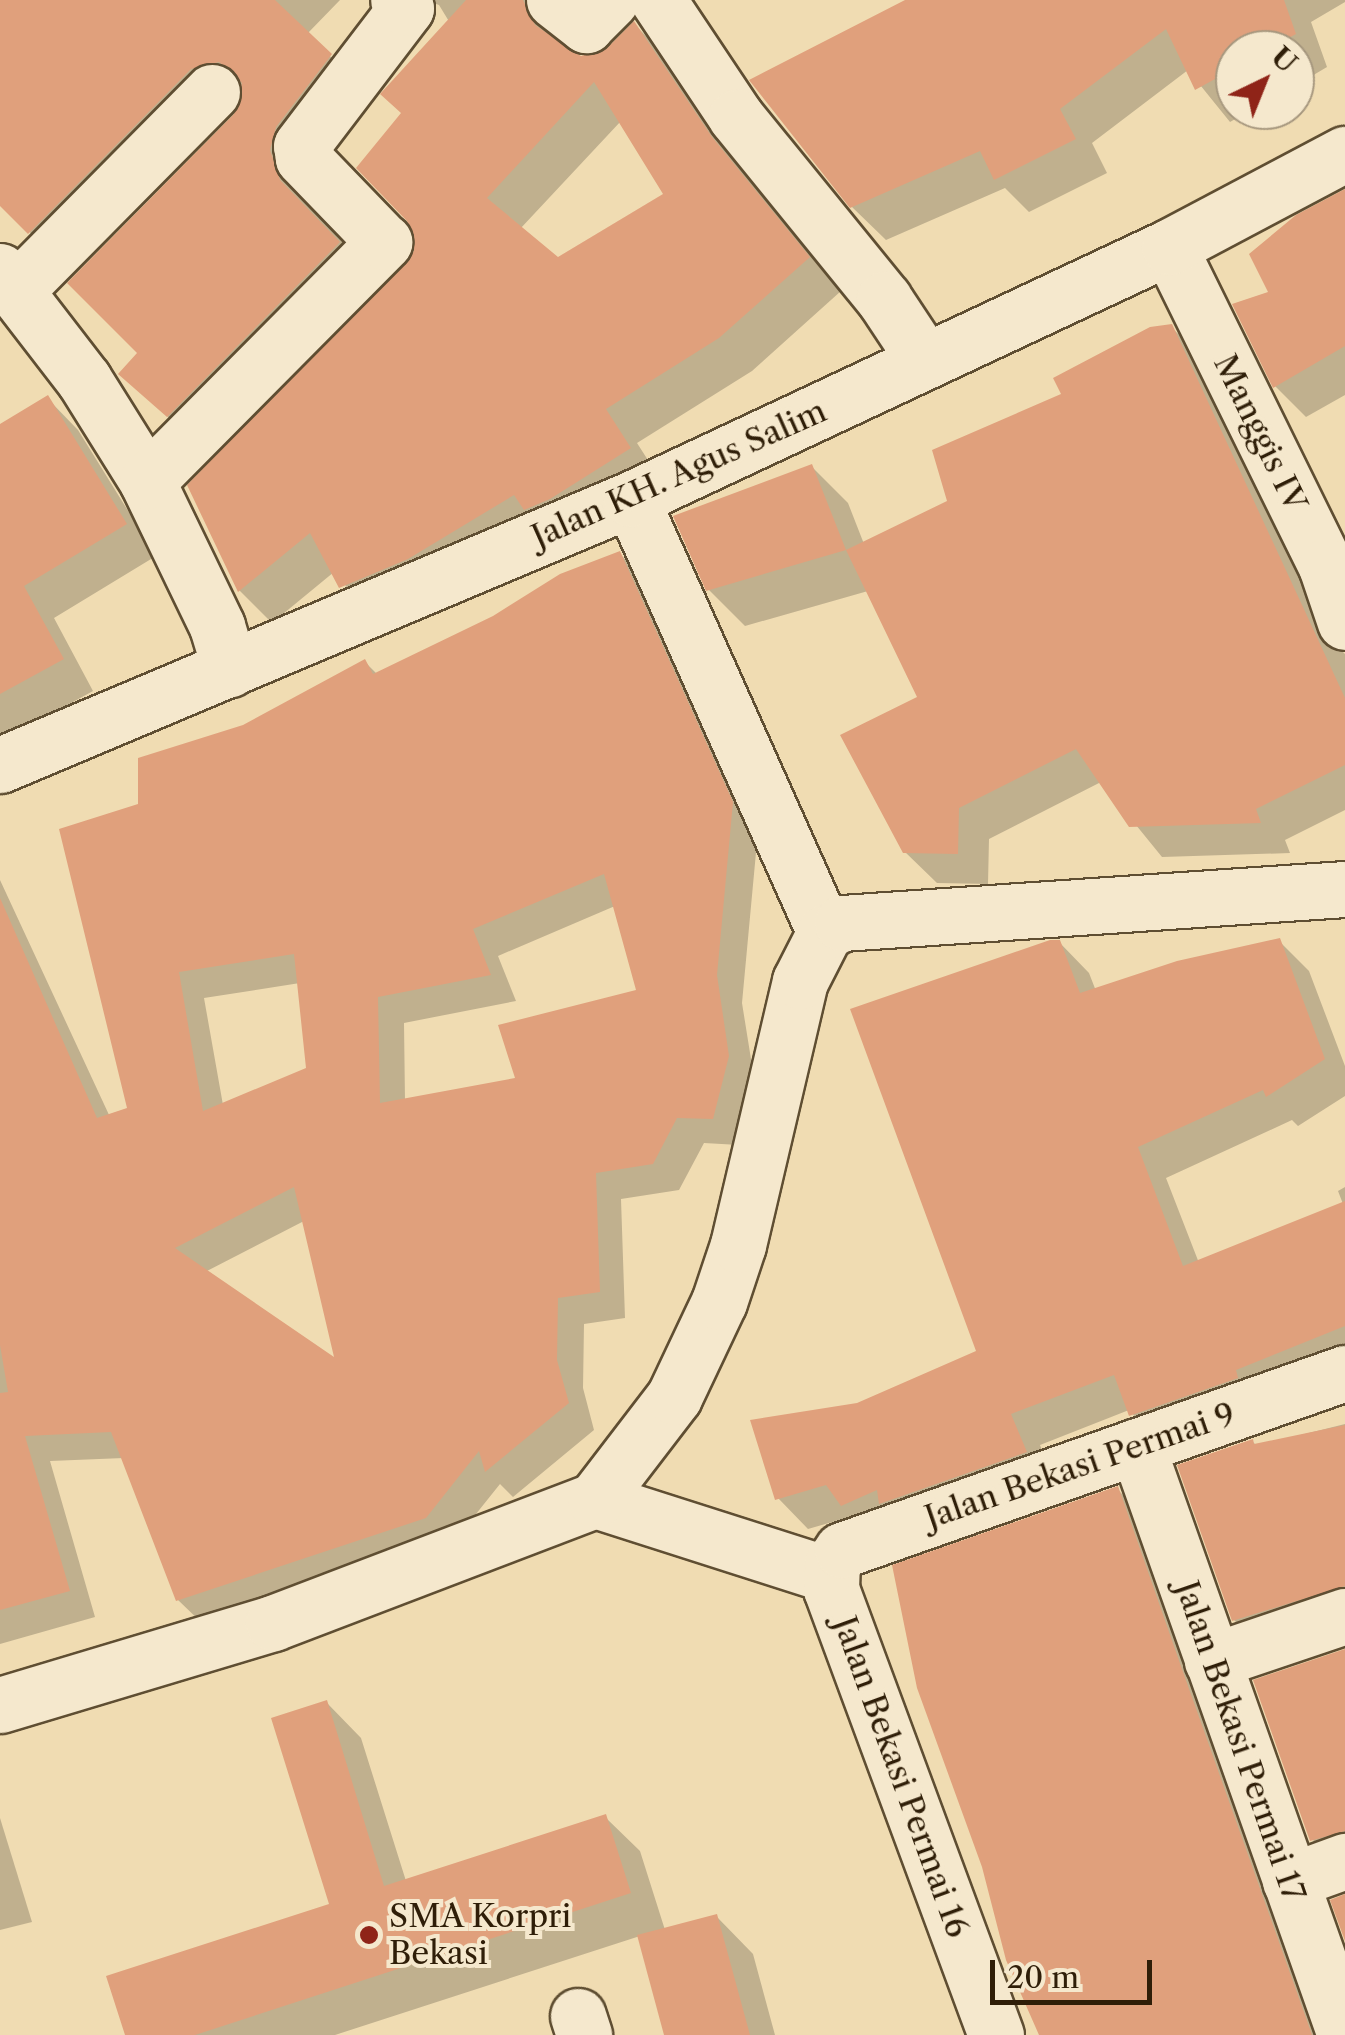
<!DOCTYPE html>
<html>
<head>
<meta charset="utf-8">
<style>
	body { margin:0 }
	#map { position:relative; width:1345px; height:2035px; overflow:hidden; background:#f0dcb2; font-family:"Libre Caslon Text",serif }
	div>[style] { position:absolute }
	.shadow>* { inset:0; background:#0003 }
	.building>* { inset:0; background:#e0a07c }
	.roads { filter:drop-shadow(2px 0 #5f4e32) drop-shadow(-2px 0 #5f4e32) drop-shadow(0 2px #5f4e32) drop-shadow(0 -2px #5f4e32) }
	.minor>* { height:55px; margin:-27.5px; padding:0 27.5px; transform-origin:27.5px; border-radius:27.5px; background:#f5e8cd }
	.dots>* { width:28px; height:28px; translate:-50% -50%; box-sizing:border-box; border:5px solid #f5e8cd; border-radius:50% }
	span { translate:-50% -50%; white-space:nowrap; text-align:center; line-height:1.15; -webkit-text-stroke:8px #f5e8cd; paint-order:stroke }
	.street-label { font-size:32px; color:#2f1e08 }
	.poi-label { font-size:32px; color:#2f1e08 }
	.left { translate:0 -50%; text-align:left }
	.north { position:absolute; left:1215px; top:30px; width:100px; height:100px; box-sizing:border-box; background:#f5e8cd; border:2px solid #a6977e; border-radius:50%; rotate:43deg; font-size:28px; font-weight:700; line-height:40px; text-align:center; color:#2f1e08 }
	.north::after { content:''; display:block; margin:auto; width:35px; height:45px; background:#8f2418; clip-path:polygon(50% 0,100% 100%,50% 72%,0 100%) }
	.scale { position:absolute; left:990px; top:1960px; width:162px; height:45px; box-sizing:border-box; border:5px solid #2f1e08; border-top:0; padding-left:12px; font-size:30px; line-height:35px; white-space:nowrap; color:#2f1e08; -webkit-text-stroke:8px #f5e8cd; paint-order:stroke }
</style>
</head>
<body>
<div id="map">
	<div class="shadow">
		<div style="clip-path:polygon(0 0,340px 0,307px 34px,363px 88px,304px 198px,371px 276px,201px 448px,122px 374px,140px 353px,247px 95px,223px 102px,62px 264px,0 203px)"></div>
		<div style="clip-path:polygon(evenodd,425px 0,651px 0,561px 15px,558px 40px,581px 59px,609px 50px,634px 24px,667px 57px,744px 173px,841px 291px,752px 371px,637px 443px,662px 482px,374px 619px,334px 572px,272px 623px,240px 591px,190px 485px,417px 252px,403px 114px,450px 23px,439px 5px,425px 0,621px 121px,666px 194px,558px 260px,520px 229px,621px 121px)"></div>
		<div style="clip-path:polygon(911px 0,1345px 0,1345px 2px,1311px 22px,1327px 67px,1295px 86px,1295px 50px,1235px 50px,1235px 110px,1251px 110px,1230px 122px,1188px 70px,1092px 143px,1107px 173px,1029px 212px,1005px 188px,886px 240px,852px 207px)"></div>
		<div style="clip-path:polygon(1345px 192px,1345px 395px,1306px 417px,1275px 386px,1272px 293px)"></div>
		<div style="clip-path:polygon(1171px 327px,1203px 358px,1324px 633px,1345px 654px,1345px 810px,1285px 840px,1290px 853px,1162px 857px,1101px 782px,989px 839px,988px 884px,937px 883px,905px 852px,920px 698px,868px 591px,745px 626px,709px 590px,812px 467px,848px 503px,864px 544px,950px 502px,1065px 396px)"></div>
		<div style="clip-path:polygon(47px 398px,78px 430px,156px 556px,54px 618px,93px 691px,0 742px,0 427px)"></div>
		<div style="clip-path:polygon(evenodd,620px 554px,646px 581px,758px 831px,742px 1003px,755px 1084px,739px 1145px,704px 1143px,679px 1190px,621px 1199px,625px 1318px,584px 1324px,583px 1388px,594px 1430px,513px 1497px,500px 1484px,452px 1544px,205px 1626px,178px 1600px,124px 1458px,50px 1461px,95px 1617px,0 1644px,0 880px,110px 1117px,130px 1110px,140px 806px,244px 728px,365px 662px,378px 675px,620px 554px,615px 906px,639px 992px,519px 1080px,405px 1101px,404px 1023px,516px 1001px,498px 956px,615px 906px,620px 554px,300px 983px,309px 1070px,223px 1105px,204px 998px,300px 983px,620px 554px,304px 1221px,338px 1363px,205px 1272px,304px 1221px)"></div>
		<div style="clip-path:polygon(1279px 941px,1309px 971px,1345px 1066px,1345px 1096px,1298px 1126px,1292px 1120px,1166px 1178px,1199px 1263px,1343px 1204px,1338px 1191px,1345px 1187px,1345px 1368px,1161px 1445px,1129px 1410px,1040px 1445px,1055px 1482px,873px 1535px,853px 1516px,808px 1529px,778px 1498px,858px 1405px,979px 1352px,1059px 942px,1089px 973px,1096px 991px)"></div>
		<div style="clip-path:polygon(1345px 1424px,1345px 1619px,1261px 1647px,1234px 1620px,1252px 1441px,1257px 1446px)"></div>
		<div style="clip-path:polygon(1117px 1489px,1144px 1516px,1328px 2035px,1041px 2035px)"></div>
		<div style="clip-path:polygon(1345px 1652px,1345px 1865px,1339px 1867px,1312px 1839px)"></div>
		<div style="clip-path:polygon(327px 1703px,361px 1738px,406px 1881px,605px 1817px,640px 1851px,665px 1930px,717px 1917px,753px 1954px,775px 2035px,666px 2035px,640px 1936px,335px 2035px,128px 2035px,332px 1905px)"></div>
		<div style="clip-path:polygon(0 1818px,32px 1922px,0 1930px)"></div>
	</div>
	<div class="building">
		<div style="clip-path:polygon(0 0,275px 0,332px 54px,276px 127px,270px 150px,280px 180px,340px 242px,167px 417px,118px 374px,137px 353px,67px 283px,234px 114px,242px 83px,219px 62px,191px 69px,28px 234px,0 206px)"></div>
		<div style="clip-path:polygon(evenodd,466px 0,523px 0,535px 25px,581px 56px,607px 48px,634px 21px,712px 137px,810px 257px,719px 338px,606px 409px,631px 448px,550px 499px,524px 510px,514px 495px,408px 559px,339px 588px,310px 533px,238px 592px,187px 485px,414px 251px,407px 221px,356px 168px,401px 113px,380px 94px,466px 0,594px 82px,663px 194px,558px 257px,487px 198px,594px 82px)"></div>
		<div style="clip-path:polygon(905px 0,1284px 0,1296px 34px,1266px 50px,1235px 50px,1235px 68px,1195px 90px,1166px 29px,1060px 109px,1076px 139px,994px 180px,980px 151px,850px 208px,749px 80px)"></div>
		<div style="clip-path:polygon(1345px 189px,1345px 346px,1273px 388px,1232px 304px,1268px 292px,1249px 254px,1296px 215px)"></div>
		<div style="clip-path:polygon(1172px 324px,1345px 698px,1345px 765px,1256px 809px,1261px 823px,1129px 827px,1076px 749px,959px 808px,958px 854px,903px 853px,840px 735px,917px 697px,846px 550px,947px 501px,932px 450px,1061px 394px,1053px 378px,1150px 327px)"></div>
		<div style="clip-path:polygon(48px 395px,127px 524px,24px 586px,64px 659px,0 694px,0 424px)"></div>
		<div style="clip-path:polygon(812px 464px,846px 550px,706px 591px,673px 516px)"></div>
		<div style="clip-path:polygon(evenodd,620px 551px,733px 802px,717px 975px,729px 1056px,713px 1119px,677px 1118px,653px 1164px,596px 1173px,600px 1292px,558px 1298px,557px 1360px,569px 1403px,485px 1472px,479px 1451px,426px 1518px,176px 1601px,111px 1432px,25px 1436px,70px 1591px,0 1610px,0 1393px,8px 1392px,0 1345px,0 898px,97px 1118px,127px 1108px,59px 829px,138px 804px,138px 758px,243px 725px,365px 659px,373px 674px,493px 616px,560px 574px,620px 551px,604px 874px,636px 990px,498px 1025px,515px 1078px,380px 1103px,378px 997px,491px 975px,473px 929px,604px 874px,620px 551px,294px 954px,306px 1068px,203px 1111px,179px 972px,294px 954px,620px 551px,294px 1187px,334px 1357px,175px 1248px,294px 1187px)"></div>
		<div style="clip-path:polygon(1280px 938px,1325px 1059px,1266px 1097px,1263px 1090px,1138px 1147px,1183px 1266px,1345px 1201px,1345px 1326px,1236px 1370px,1238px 1378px,1129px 1416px,1114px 1375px,1011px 1414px,1027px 1452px,879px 1504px,877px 1490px,841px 1506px,826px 1485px,775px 1500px,750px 1420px,857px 1403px,976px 1351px,850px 1009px,1050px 940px,1060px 940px,1080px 993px,1177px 961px)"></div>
		<div style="clip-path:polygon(1345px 1425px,1345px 1586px,1232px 1621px,1177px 1465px,1253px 1439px,1254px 1444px)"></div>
		<div style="clip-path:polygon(1118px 1486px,1183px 1672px,1312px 2035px,1039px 2035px,1006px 1960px,982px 1867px,917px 1688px,892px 1565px)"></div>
		<div style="clip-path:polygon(1345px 1649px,1345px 1831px,1310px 1841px,1253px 1680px)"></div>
		<div style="clip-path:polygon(327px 1700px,384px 1886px,606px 1814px,631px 1893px,195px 2035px,125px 2035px,106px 1976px,329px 1904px,271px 1718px)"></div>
		<div style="clip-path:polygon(1345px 1894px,1345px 1941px,1330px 1900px)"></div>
		<div style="clip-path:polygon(717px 1914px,750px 2035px,664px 2035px,637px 1935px)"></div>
	</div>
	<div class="roads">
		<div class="minor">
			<div style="left:554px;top:0;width:41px;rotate:38deg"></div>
			<div style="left:586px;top:25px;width:35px;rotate:-45deg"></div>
			<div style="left:658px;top:0;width:141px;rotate:56.3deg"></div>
			<div style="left:736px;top:117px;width:235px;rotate:50.9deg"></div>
			<div style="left:884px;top:299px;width:74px;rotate:56.5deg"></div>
			<div style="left:1169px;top:247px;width:356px;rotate:63.8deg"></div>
			<div style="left:1326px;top:566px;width:59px;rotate:71.3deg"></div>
			<div style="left:0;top:271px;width:138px;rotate:52.4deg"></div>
			<div style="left:84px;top:380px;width:119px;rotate:58deg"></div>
			<div style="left:147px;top:481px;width:161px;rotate:64.2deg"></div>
			<div style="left:217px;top:626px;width:45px;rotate:73.2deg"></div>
			<div style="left:15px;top:291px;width:280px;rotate:-45.3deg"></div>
			<div style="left:147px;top:481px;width:337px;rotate:-45.2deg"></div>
			<div style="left:384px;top:242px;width:117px;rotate:-134deg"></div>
			<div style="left:303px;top:158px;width:12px;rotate:-99deg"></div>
			<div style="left:301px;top:146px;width:173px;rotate:-52.7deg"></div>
			<div style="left:406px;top:8px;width:11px;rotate:-135deg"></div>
			<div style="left:631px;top:499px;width:474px;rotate:65.9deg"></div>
			<div style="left:0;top:765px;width:685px;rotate:-22.86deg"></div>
			<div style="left:631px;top:499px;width:594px;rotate:-25.1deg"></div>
			<div style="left:1169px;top:247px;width:199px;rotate:-27.9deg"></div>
			<div style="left:1137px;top:1446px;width:625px;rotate:70.55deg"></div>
			<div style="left:595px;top:1500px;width:247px;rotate:17.7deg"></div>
			<div style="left:1212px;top:1661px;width:140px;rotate:-18.7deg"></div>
			<div style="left:0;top:1705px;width:285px;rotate:-16.7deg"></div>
			<div style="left:273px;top:1623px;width:345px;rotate:-20.9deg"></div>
			<div style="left:595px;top:1500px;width:130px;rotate:-52.5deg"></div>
			<div style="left:674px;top:1397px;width:105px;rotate:-64.7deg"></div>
			<div style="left:719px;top:1302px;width:60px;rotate:-71.6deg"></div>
			<div style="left:738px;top:1245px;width:271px;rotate:-76.8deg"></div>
			<div style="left:800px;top:981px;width:55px;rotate:-63deg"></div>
			<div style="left:825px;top:932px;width:19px;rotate:-28deg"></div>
			<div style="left:842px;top:923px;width:504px;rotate:-3.87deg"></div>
			<div style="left:1290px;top:1881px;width:59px;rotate:-20deg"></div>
			<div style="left:578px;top:2016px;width:20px;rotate:72deg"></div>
			<div style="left:996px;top:2035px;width:476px;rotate:-110.3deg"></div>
			<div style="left:831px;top:1589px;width:25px;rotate:-88deg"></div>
			<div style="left:832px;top:1564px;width:17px;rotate:-54deg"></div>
			<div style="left:842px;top:1550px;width:533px;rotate:-19.39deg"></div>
		</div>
	</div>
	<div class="dots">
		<div style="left:369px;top:1935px;background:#8f2418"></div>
	</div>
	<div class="street-label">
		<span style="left:1260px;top:433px;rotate:64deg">Manggis IV</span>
		<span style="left:679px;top:474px;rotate:-24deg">Jalan KH. Agus Salim</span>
		<span style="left:1080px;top:1466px;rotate:-19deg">Jalan Bekasi Permai 9</span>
		<span style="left:1240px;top:1741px;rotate:71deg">Jalan Bekasi Permai 17</span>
		<span style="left:901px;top:1777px;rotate:70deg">Jalan Bekasi Permai 16</span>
	</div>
	<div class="poi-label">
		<span class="left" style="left:389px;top:1935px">SMA Korpri<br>Bekasi</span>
	</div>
	<div class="north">U</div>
	<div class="scale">20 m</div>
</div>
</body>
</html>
